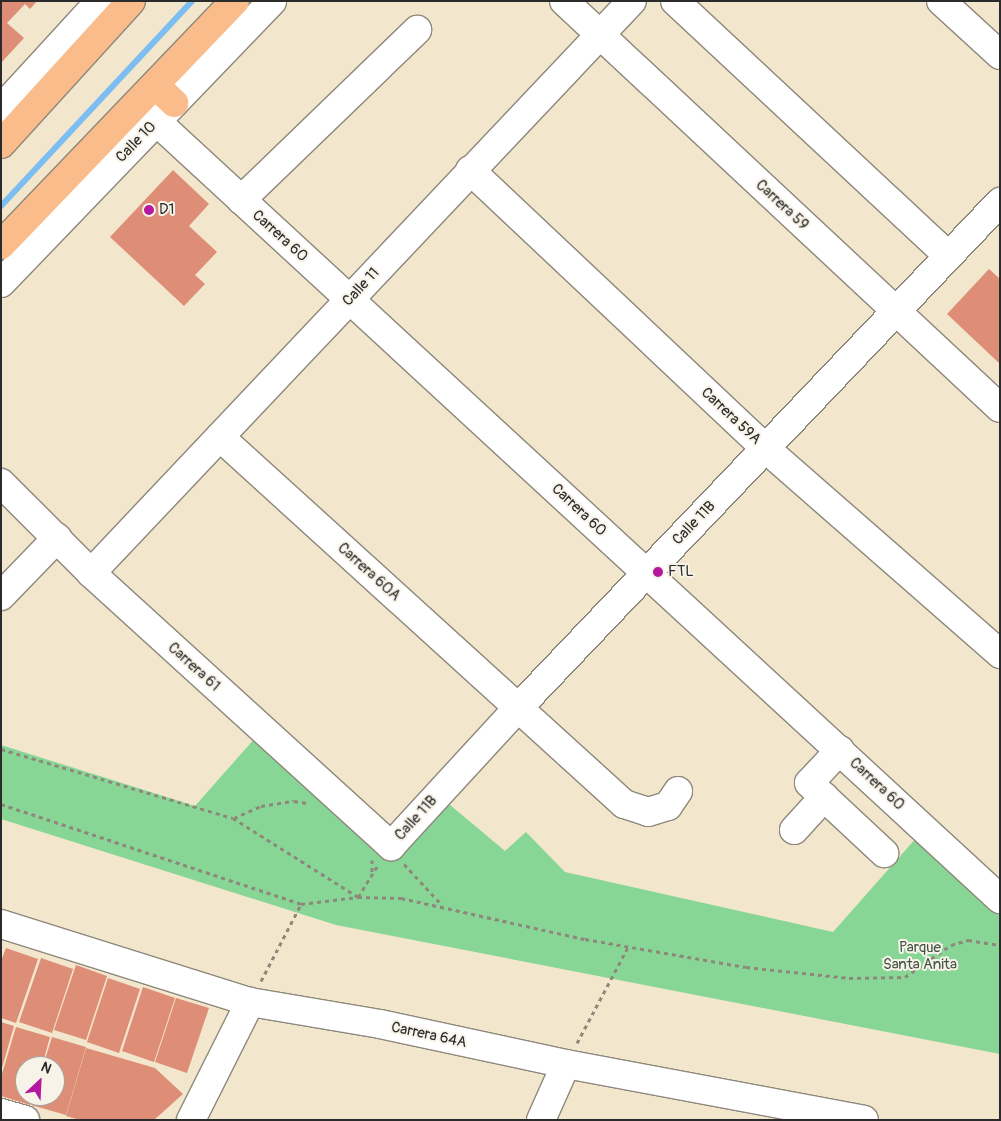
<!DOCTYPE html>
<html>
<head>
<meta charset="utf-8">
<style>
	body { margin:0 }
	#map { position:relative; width:1001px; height:1121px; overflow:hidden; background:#f2e6cd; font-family:Pangolin,sans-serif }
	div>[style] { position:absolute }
	.green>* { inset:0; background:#87d695 }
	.stream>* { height:6px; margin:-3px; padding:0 3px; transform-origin:3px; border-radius:3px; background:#7cbef1 }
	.building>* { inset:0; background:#de8e77 }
	.path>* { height:3px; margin-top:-1.5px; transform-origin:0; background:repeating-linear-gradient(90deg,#8e887c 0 4px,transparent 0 8px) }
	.roads { filter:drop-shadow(1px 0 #8e887c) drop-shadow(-1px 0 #8e887c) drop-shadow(0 1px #8e887c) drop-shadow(0 -1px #8e887c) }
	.minor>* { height:28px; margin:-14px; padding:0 14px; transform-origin:14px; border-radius:14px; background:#fff }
	.major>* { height:28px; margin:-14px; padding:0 14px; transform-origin:14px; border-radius:14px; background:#f9bc8a }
	.dots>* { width:14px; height:14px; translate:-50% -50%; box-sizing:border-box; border:2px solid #f7f3e8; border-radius:50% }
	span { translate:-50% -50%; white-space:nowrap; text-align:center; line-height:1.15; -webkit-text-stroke:4px #f7f3e8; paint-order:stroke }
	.street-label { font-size:15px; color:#2b2b2b }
	.poi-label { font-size:15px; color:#2b2b2b }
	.left { translate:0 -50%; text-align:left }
	.park-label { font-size:15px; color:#425646 }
	.frame { position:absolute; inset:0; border:2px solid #2b2b2b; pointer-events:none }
	.north { position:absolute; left:15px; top:1056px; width:50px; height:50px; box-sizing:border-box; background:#f7f3e8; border:1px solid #a5a39c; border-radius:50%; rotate:25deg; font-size:14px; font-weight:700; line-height:20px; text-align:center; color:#2b2b2b }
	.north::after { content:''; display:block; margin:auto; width:18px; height:22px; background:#b5179e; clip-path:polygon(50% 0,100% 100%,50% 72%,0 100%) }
</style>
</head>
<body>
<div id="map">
	<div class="green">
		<div style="clip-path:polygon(263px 729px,391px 846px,437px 794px,505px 851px,526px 832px,565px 872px,833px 932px,925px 828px,1000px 899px,1000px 1054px,336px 925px,1px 819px,1px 745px,195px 806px)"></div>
	</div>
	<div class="stream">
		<div style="left:1px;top:206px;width:280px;rotate:-47deg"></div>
	</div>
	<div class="building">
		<div style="clip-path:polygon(1px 1px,37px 1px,30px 9px,25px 4px,7px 23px,24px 38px,1px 63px)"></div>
		<div style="clip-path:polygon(173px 170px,209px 204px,189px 226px,217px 252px,195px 275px,205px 284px,184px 306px,110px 237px)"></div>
		<div style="clip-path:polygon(989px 269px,1000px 279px,1000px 364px,947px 314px)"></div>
		<div style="clip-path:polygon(6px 948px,38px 959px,16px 1023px,1px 1018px,1px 961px)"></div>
		<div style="clip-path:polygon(41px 958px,73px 969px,52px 1033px,19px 1022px)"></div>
		<div style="clip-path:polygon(76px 965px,107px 976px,86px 1040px,54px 1030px)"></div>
		<div style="clip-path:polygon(108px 978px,140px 989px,119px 1053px,87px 1042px)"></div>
		<div style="clip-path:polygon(143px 987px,175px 998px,154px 1062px,122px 1051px)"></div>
		<div style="clip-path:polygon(176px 998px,209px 1008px,187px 1073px,155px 1062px)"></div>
		<div style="clip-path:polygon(1px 1022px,14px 1026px,2px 1068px,1px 1068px)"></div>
		<div style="clip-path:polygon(16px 1027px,50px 1037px,42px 1066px,25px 1066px,25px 1096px,33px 1096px,30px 1105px,1px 1096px,1px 1077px)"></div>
		<div style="clip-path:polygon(52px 1037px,86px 1047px,66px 1115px,31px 1105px,34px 1096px,55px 1096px,55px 1066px,43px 1066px)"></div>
		<div style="clip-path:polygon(86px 1048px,155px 1068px,183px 1094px,154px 1120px,80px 1120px,66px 1116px)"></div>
	</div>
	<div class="path">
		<div style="left:1px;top:749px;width:242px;rotate:16.6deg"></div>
		<div style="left:233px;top:818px;width:148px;rotate:32.3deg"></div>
		<div style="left:358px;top:897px;width:39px;rotate:-58deg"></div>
		<div style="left:1px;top:804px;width:316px;rotate:18.4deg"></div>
		<div style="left:301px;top:904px;width:57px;rotate:-7deg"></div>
		<div style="left:358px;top:897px;width:43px;rotate:1.3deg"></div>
		<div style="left:401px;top:898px;width:189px;rotate:12.6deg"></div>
		<div style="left:585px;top:939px;width:163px;rotate:9.9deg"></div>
		<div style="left:746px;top:967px;width:104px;rotate:6.1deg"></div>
		<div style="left:849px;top:978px;width:56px;rotate:-1deg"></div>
		<div style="left:905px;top:977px;width:56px;rotate:-34.8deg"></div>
		<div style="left:951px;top:945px;width:18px;rotate:-16deg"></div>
		<div style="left:968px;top:940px;width:32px;rotate:9deg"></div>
		<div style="left:234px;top:818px;width:30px;rotate:-24deg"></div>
		<div style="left:261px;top:806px;width:33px;rotate:-9deg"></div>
		<div style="left:294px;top:801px;width:13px;rotate:9deg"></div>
		<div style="left:372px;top:860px;width:14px;rotate:90deg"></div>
		<div style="left:404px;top:864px;width:56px;rotate:47.2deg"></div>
		<div style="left:261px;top:981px;width:87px;rotate:-62.5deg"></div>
		<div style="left:577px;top:1043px;width:109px;rotate:-62deg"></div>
	</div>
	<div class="roads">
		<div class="minor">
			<div style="left:564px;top:1px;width:596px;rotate:43.03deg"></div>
			<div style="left:675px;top:1px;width:374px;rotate:43deg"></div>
			<div style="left:941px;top:1px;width:80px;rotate:42.5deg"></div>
			<div style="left:1px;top:109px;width:147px;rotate:-47.5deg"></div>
			<div style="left:156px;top:121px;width:1148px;rotate:42.67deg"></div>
			<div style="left:470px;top:170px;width:405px;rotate:43.3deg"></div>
			<div style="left:765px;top:448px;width:313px;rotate:41.2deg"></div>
			<div style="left:241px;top:200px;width:245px;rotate:-44deg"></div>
			<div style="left:1px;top:283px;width:391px;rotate:-46.1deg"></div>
			<div style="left:220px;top:437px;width:546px;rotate:42.25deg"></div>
			<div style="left:624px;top:804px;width:25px;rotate:18deg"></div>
			<div style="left:648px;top:812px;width:21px;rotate:-17deg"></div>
			<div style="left:668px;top:806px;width:18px;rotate:-56deg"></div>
			<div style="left:1px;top:483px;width:127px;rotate:45deg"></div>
			<div style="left:91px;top:573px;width:406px;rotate:42.3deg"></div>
			<div style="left:391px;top:846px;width:188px;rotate:-47.4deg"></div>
			<div style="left:518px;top:708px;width:699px;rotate:-46.39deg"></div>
			<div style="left:91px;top:573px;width:787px;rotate:-46.6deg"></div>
			<div style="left:1px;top:596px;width:81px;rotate:-46deg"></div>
			<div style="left:840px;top:750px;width:45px;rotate:133.2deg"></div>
			<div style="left:809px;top:783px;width:103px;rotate:43deg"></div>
			<div style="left:794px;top:830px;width:45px;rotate:-47.7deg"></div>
			<div style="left:1px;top:924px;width:261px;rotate:17.4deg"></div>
			<div style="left:250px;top:1002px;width:132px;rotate:9.6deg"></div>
			<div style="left:380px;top:1024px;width:190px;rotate:12.1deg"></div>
			<div style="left:566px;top:1064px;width:303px;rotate:10.6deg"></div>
			<div style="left:1px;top:1113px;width:25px;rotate:16deg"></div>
			<div style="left:191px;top:1120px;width:132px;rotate:-63.4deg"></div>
			<div style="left:541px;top:1120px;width:61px;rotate:-65.9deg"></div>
		</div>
		<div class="major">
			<div style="left:156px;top:86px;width:25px;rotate:43deg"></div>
			<div style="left:1px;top:144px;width:193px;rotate:-47.7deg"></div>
			<div style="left:1px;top:245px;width:338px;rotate:-46.2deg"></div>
		</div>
	</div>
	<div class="dots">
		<div style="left:149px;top:210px;background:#b5179e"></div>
		<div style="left:658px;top:572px;background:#b5179e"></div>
	</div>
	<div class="street-label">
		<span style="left:136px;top:142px;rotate:-46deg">Calle 10</span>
		<span style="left:782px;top:205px;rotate:43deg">Carrera 59</span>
		<span style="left:280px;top:236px;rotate:42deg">Carrera 60</span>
		<span style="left:361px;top:287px;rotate:-47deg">Calle 11</span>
		<span style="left:731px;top:416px;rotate:43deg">Carrera 59A</span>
		<span style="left:579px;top:510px;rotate:43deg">Carrera 60</span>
		<span style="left:694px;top:523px;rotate:-46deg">Calle 11B</span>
		<span style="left:369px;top:572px;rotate:42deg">Carrera 60A</span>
		<span style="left:194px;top:667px;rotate:42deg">Carrera 61</span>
		<span style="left:877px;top:784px;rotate:43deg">Carrera 60</span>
		<span style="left:416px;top:818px;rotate:-48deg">Calle 11B</span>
		<span style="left:429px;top:1035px;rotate:12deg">Carrera 64A</span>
	</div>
	<div class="poi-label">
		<span class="left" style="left:159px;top:210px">D1</span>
		<span class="left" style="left:668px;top:572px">FTL</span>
	</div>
	<div class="park-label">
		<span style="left:920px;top:956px">Parque<br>Santa Anita</span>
	</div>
	<div class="frame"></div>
	<div class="north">N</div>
</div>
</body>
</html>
